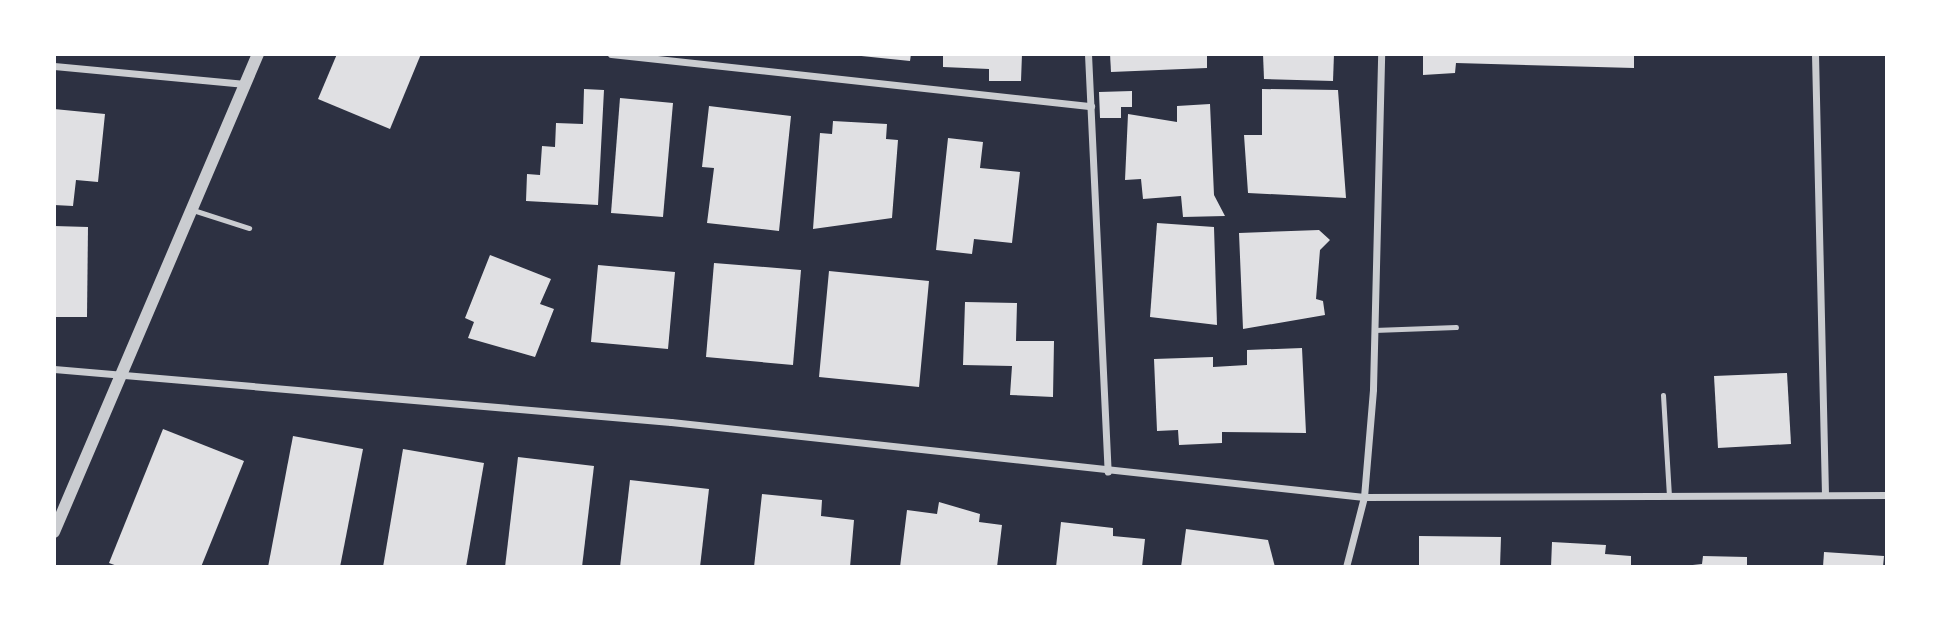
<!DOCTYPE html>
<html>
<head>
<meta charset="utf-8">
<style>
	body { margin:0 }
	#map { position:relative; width:1941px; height:621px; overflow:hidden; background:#2d3142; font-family:Figtree,sans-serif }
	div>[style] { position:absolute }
	.building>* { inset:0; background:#e0e0e3 }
	.service>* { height:5px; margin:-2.5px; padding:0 2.5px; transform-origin:2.5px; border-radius:2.5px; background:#caccd0 }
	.minor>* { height:7px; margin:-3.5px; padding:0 3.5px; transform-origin:3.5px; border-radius:3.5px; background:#caccd0 }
	.tertiary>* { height:12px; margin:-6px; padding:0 6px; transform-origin:6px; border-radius:6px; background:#caccd0 }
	span { translate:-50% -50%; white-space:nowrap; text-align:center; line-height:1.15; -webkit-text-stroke:6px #fff; paint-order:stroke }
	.frame { position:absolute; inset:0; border:56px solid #fff; pointer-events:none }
</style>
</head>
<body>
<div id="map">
	<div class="building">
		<div style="clip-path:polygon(337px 54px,421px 54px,390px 129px,318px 99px)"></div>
		<div style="clip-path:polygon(842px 54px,911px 54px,910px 61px)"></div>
		<div style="clip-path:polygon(943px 54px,1022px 54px,1021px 81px,989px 81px,989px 69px,943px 67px)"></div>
		<div style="clip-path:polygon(1110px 54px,1207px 54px,1207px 68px,1111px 72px)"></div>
		<div style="clip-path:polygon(1263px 54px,1334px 54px,1333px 81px,1264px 79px)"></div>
		<div style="clip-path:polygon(1423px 54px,1634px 54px,1634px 68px,1456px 63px,1455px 73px,1423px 75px)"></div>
		<div style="clip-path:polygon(584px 89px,604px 90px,598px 205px,526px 201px,527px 174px,540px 175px,542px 146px,555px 147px,556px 123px,583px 124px)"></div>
		<div style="clip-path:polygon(1262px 89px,1338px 90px,1346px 198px,1248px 193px,1244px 135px,1262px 135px)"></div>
		<div style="clip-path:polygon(1132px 91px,1132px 107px,1121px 107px,1121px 118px,1100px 118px,1099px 92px)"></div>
		<div style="clip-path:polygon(620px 98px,673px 103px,663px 217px,611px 213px)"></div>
		<div style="clip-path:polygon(1210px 104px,1214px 195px,1225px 216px,1183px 217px,1181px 196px,1143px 199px,1141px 179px,1125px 180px,1128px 114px,1177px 122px,1177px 106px)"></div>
		<div style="clip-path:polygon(709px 106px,791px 116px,779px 231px,707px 223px,714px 168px,702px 167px)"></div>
		<div style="clip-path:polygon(54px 109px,105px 114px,98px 182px,76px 180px,73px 206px,54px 205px)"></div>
		<div style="clip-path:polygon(833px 121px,887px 124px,886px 139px,898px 140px,892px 218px,813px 229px,820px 133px,832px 134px)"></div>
		<div style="clip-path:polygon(948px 138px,983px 142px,980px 168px,1020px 172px,1012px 243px,974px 239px,972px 254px,936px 250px)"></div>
		<div style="clip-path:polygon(1157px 223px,1214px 227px,1217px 325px,1150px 317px)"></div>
		<div style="clip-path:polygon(54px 226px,88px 227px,87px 317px,54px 317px)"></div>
		<div style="clip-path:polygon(1319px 230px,1330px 240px,1320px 250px,1316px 299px,1323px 301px,1325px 315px,1243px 329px,1239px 233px)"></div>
		<div style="clip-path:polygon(490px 255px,551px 279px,540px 304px,554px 309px,535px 357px,468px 338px,474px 322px,465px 318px)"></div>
		<div style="clip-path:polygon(714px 263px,801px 270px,793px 365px,706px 357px)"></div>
		<div style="clip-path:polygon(598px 265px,675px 272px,668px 349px,591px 342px)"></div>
		<div style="clip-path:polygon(829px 271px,929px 281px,919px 387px,819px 377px)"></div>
		<div style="clip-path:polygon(965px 302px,1017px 303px,1016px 341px,1054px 341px,1053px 397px,1010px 395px,1012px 366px,963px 365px)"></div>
		<div style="clip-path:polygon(1302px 348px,1306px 433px,1222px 432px,1222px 443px,1179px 445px,1178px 430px,1157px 431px,1154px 359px,1213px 357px,1213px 367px,1247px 365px,1247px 350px)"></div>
		<div style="clip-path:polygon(1787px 373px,1791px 444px,1718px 448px,1714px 376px)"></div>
		<div style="clip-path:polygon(163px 429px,244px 461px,201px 567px,120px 567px,109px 563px)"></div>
		<div style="clip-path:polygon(293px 436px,363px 449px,340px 567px,268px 567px)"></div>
		<div style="clip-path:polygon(403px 449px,484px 463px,466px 567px,383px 567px)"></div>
		<div style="clip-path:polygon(518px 457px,594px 466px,582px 567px,505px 567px)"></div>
		<div style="clip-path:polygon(630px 480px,709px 489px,700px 567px,620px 567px)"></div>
		<div style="clip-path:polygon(762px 494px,822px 500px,821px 516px,854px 520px,850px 567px,754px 567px)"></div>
		<div style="clip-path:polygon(939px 502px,980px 514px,979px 522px,1002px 525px,997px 567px,900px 567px,907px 510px,937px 514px)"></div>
		<div style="clip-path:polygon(1061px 522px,1113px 528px,1113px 536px,1145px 539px,1142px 567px,1056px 567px)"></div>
		<div style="clip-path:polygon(1186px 529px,1268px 540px,1275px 567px,1181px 567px)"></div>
		<div style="clip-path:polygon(1419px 536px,1501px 537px,1500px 567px,1419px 567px)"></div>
		<div style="clip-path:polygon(1552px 542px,1606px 545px,1605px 554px,1631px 556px,1631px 567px,1551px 567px)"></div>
		<div style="clip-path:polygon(1824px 552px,1884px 556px,1883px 567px,1823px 567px)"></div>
		<div style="clip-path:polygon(1703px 556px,1747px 557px,1747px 567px,1674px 567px,1702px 564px)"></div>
	</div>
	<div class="service">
		<div style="left:193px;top:210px;width:59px;rotate:17.8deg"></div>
		<div style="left:1374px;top:330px;width:82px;rotate:-2.1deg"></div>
		<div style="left:1663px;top:395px;width:100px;rotate:86.6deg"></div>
	</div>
	<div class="minor">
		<div style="left:611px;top:54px;width:483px;rotate:6.2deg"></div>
		<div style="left:1088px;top:54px;width:418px;rotate:87.3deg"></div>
		<div style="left:1815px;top:54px;width:440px;rotate:88.7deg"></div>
		<div style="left:54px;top:66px;width:192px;rotate:5.4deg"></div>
		<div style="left:54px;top:369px;width:619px;rotate:4.91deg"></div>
		<div style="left:671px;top:422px;width:697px;rotate:6.18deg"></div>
		<div style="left:1364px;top:497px;width:523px;rotate:-0.22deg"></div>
		<div style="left:1346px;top:567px;width:72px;rotate:-75.6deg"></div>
		<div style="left:1364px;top:497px;width:108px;rotate:-85.2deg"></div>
		<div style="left:1373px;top:389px;width:335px;rotate:-88.6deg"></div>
	</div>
	<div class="tertiary">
		<div style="left:54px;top:532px;width:520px;rotate:-66.89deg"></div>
	</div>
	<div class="frame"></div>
</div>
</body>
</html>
